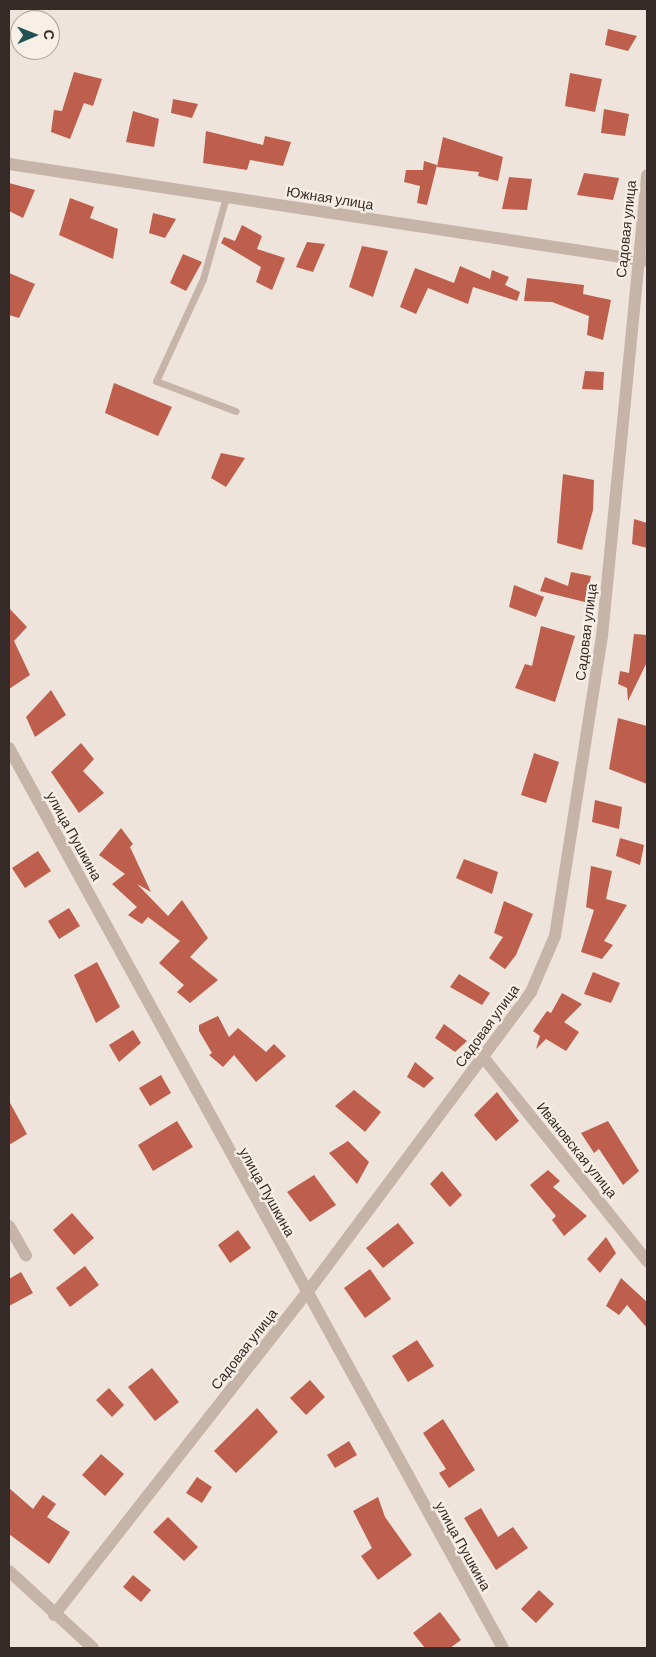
<!DOCTYPE html>
<html>
<head>
<meta charset="utf-8">
<style>
	body { margin:0 }
	#map { position:relative; width:656px; height:1657px; overflow:hidden; background:#efe4db; font-family:Barlow,sans-serif }
	div>[style] { position:absolute }
	.building>* { inset:0; background:#bd5f4c }
	.service>* { height:7px; margin:-3.5px; padding:0 3.5px; transform-origin:3.5px; border-radius:3.5px; background:#c7b4a8 }
	.minor>* { height:12px; margin:-6px; padding:0 6px; transform-origin:6px; border-radius:6px; background:#c7b4a8 }
	span { translate:-50% -50%; white-space:nowrap; text-align:center; line-height:1.15; -webkit-text-stroke:4.5px #f8efe7; paint-order:stroke }
	.street-label { font-size:14px; color:#342a27 }
	.frame { position:absolute; inset:0; border:10px solid #342a27; pointer-events:none }
	.north { position:absolute; left:10px; top:10px; width:50px; height:50px; box-sizing:border-box; background:#f8efe7; border:1px solid #aaa09a; border-radius:50%; rotate:89deg; font-size:14px; font-weight:700; line-height:20px; text-align:center; color:#342a27 }
	.north::after { content:''; display:block; margin:auto; width:18px; height:22px; background:#205252; clip-path:polygon(50% 0,100% 100%,50% 72%,0 100%) }
</style>
</head>
<body>
<div id="map">
	<div class="building">
		<div style="clip-path:polygon(608px 29px,637px 36px,628px 51px,605px 45px)"></div>
		<div style="clip-path:polygon(74px 72px,102px 79px,93px 106px,84px 103px,70px 139px,51px 132px,54px 110px,62px 111px)"></div>
		<div style="clip-path:polygon(570px 73px,602px 79px,595px 112px,565px 106px)"></div>
		<div style="clip-path:polygon(173px 99px,198px 104px,192px 118px,171px 113px)"></div>
		<div style="clip-path:polygon(604px 109px,629px 114px,625px 136px,601px 133px)"></div>
		<div style="clip-path:polygon(133px 111px,159px 119px,154px 147px,126px 142px)"></div>
		<div style="clip-path:polygon(206px 131px,263px 145px,265px 136px,291px 142px,283px 166px,250px 160px,247px 170px,203px 163px)"></div>
		<div style="clip-path:polygon(443px 137px,503px 157px,498px 181px,478px 176px,479px 172px,437px 167px)"></div>
		<div style="clip-path:polygon(424px 161px,437px 165px,427px 205px,417px 203px,420px 186px,404px 182px,406px 170px,423px 170px)"></div>
		<div style="clip-path:polygon(584px 173px,619px 178px,613px 200px,577px 195px)"></div>
		<div style="clip-path:polygon(509px 177px,532px 179px,527px 210px,502px 209px)"></div>
		<div style="clip-path:polygon(9px 183px,35px 190px,23px 218px,9px 211px)"></div>
		<div style="clip-path:polygon(70px 198px,94px 207px,90px 218px,118px 229px,113px 259px,59px 235px)"></div>
		<div style="clip-path:polygon(153px 213px,176px 219px,165px 238px,149px 233px)"></div>
		<div style="clip-path:polygon(242px 225px,262px 236px,257px 249px,285px 258px,272px 290px,256px 282px,261px 267px,221px 243px,224px 237px,235px 241px)"></div>
		<div style="clip-path:polygon(307px 242px,325px 244px,313px 272px,296px 267px)"></div>
		<div style="clip-path:polygon(362px 246px,388px 251px,373px 297px,349px 287px)"></div>
		<div style="clip-path:polygon(183px 254px,202px 262px,186px 291px,170px 283px)"></div>
		<div style="clip-path:polygon(460px 266px,490px 279px,492px 270px,509px 277px,505px 285px,520px 292px,517px 301px,473px 287px,468px 304px,428px 288px,416px 314px,400px 307px,415px 268px,454px 283px)"></div>
		<div style="clip-path:polygon(9px 273px,35px 284px,19px 318px,9px 315px)"></div>
		<div style="clip-path:polygon(527px 278px,584px 285px,583px 294px,611px 300px,603px 340px,587px 335px,589px 316px,552px 302px,524px 301px)"></div>
		<div style="clip-path:polygon(585px 371px,604px 372px,603px 390px,582px 389px)"></div>
		<div style="clip-path:polygon(114px 383px,172px 407px,158px 436px,105px 413px)"></div>
		<div style="clip-path:polygon(221px 453px,245px 458px,226px 487px,211px 478px)"></div>
		<div style="clip-path:polygon(563px 474px,594px 480px,593px 510px,582px 550px,557px 543px)"></div>
		<div style="clip-path:polygon(634px 519px,647px 523px,647px 548px,632px 544px)"></div>
		<div style="clip-path:polygon(571px 572px,591px 576px,585px 602px,540px 591px,545px 577px,568px 586px)"></div>
		<div style="clip-path:polygon(514px 585px,544px 597px,536px 617px,509px 607px)"></div>
		<div style="clip-path:polygon(9px 608px,27px 627px,14px 641px,30px 675px,9px 689px)"></div>
		<div style="clip-path:polygon(541px 626px,575px 636px,555px 702px,515px 688px,525px 664px,532px 666px)"></div>
		<div style="clip-path:polygon(634px 634px,647px 635px,647px 662px,628px 701px,627px 688px,618px 684px,620px 671px,629px 673px)"></div>
		<div style="clip-path:polygon(51px 690px,66px 715px,35px 737px,26px 717px)"></div>
		<div style="clip-path:polygon(618px 718px,647px 726px,647px 784px,609px 769px)"></div>
		<div style="clip-path:polygon(81px 743px,94px 759px,83px 771px,104px 793px,79px 813px,51px 772px)"></div>
		<div style="clip-path:polygon(534px 753px,559px 762px,546px 803px,521px 795px)"></div>
		<div style="clip-path:polygon(595px 800px,622px 807px,619px 829px,592px 822px)"></div>
		<div style="clip-path:polygon(121px 828px,133px 844px,130px 847px,151px 892px,137px 884px,168px 916px,182px 900px,208px 938px,190px 957px,218px 980px,190px 1003px,177px 992px,184px 985px,159px 963px,180px 941px,148px 917px,142px 924px,128px 915px,137px 907px,112px 884px,125px 874px,99px 855px)"></div>
		<div style="clip-path:polygon(620px 838px,644px 845px,640px 865px,616px 856px)"></div>
		<div style="clip-path:polygon(38px 851px,51px 871px,25px 888px,12px 868px)"></div>
		<div style="clip-path:polygon(464px 859px,498px 872px,492px 894px,456px 878px)"></div>
		<div style="clip-path:polygon(591px 866px,612px 871px,606px 899px,627px 905px,604px 941px,613px 945px,602px 959px,581px 952px,594px 910px,586px 907px)"></div>
		<div style="clip-path:polygon(504px 901px,533px 914px,516px 955px,505px 969px,489px 958px,503px 937px,494px 933px)"></div>
		<div style="clip-path:polygon(69px 908px,80px 926px,59px 939px,48px 921px)"></div>
		<div style="clip-path:polygon(97px 962px,120px 1007px,96px 1023px,74px 975px)"></div>
		<div style="clip-path:polygon(593px 972px,620px 983px,611px 1003px,584px 994px)"></div>
		<div style="clip-path:polygon(459px 974px,490px 993px,482px 1005px,450px 987px)"></div>
		<div style="clip-path:polygon(562px 993px,582px 1004px,564px 1022px,579px 1032px,566px 1051px,546px 1039px,536px 1049px,540px 1036px,533px 1031px,547px 1011px,551px 1013px)"></div>
		<div style="clip-path:polygon(218px 1016px,229px 1037px,238px 1028px,266px 1052px,274px 1044px,286px 1056px,256px 1082px,234px 1055px,223px 1067px,209px 1055px,212px 1053px,199px 1031px,199px 1025px)"></div>
		<div style="clip-path:polygon(444px 1024px,467px 1041px,455px 1052px,435px 1038px)"></div>
		<div style="clip-path:polygon(133px 1030px,141px 1043px,119px 1062px,109px 1045px)"></div>
		<div style="clip-path:polygon(415px 1062px,434px 1078px,424px 1088px,407px 1077px)"></div>
		<div style="clip-path:polygon(161px 1075px,171px 1093px,150px 1106px,139px 1088px)"></div>
		<div style="clip-path:polygon(354px 1090px,381px 1112px,365px 1132px,335px 1106px)"></div>
		<div style="clip-path:polygon(497px 1092px,519px 1121px,496px 1141px,474px 1115px)"></div>
		<div style="clip-path:polygon(9px 1101px,27px 1134px,9px 1145px)"></div>
		<div style="clip-path:polygon(177px 1121px,193px 1147px,153px 1171px,138px 1145px)"></div>
		<div style="clip-path:polygon(608px 1121px,639px 1171px,623px 1185px,599px 1149px,594px 1153px,581px 1133px)"></div>
		<div style="clip-path:polygon(348px 1141px,369px 1162px,357px 1184px,329px 1153px)"></div>
		<div style="clip-path:polygon(548px 1170px,560px 1181px,553px 1187px,587px 1216px,564px 1236px,552px 1220px,556px 1216px,530px 1185px)"></div>
		<div style="clip-path:polygon(442px 1171px,462px 1195px,450px 1207px,430px 1184px)"></div>
		<div style="clip-path:polygon(314px 1175px,336px 1205px,310px 1222px,287px 1192px)"></div>
		<div style="clip-path:polygon(72px 1213px,94px 1238px,74px 1255px,53px 1230px)"></div>
		<div style="clip-path:polygon(398px 1223px,414px 1243px,383px 1268px,366px 1248px)"></div>
		<div style="clip-path:polygon(238px 1230px,251px 1248px,230px 1263px,218px 1245px)"></div>
		<div style="clip-path:polygon(606px 1237px,616px 1253px,600px 1273px,587px 1259px)"></div>
		<div style="clip-path:polygon(85px 1266px,99px 1285px,70px 1307px,56px 1288px)"></div>
		<div style="clip-path:polygon(370px 1269px,391px 1299px,365px 1318px,344px 1288px)"></div>
		<div style="clip-path:polygon(21px 1272px,33px 1293px,9px 1306px,9px 1279px)"></div>
		<div style="clip-path:polygon(621px 1278px,647px 1302px,647px 1328px,627px 1305px,619px 1315px,606px 1306px)"></div>
		<div style="clip-path:polygon(417px 1340px,434px 1366px,408px 1382px,392px 1356px)"></div>
		<div style="clip-path:polygon(152px 1368px,179px 1402px,155px 1421px,128px 1387px)"></div>
		<div style="clip-path:polygon(310px 1380px,325px 1397px,306px 1415px,290px 1398px)"></div>
		<div style="clip-path:polygon(109px 1388px,124px 1405px,112px 1417px,96px 1400px)"></div>
		<div style="clip-path:polygon(257px 1408px,278px 1432px,236px 1473px,214px 1451px)"></div>
		<div style="clip-path:polygon(443px 1419px,475px 1470px,449px 1488px,439px 1473px,446px 1469px,423px 1433px)"></div>
		<div style="clip-path:polygon(349px 1441px,357px 1455px,335px 1468px,327px 1455px)"></div>
		<div style="clip-path:polygon(101px 1454px,124px 1474px,105px 1496px,82px 1475px)"></div>
		<div style="clip-path:polygon(197px 1477px,212px 1487px,202px 1503px,186px 1493px)"></div>
		<div style="clip-path:polygon(9px 1488px,33px 1509px,43px 1495px,56px 1504px,47px 1517px,70px 1532px,49px 1564px,9px 1534px)"></div>
		<div style="clip-path:polygon(378px 1497px,385px 1517px,412px 1555px,378px 1580px,361px 1556px,372px 1548px,353px 1511px)"></div>
		<div style="clip-path:polygon(481px 1508px,498px 1537px,513px 1527px,528px 1548px,496px 1570px,464px 1518px)"></div>
		<div style="clip-path:polygon(168px 1517px,198px 1547px,184px 1561px,153px 1532px)"></div>
		<div style="clip-path:polygon(133px 1575px,151px 1590px,141px 1602px,123px 1587px)"></div>
		<div style="clip-path:polygon(539px 1590px,554px 1604px,536px 1623px,521px 1609px)"></div>
		<div style="clip-path:polygon(440px 1612px,461px 1640px,450px 1648px,425px 1648px,413px 1633px)"></div>
	</div>
	<div class="service">
		<div style="left:226px;top:197px;width:85px;rotate:105.7deg"></div>
		<div style="left:203px;top:279px;width:112px;rotate:114.7deg"></div>
		<div style="left:156px;top:381px;width:85px;rotate:20.6deg"></div>
	</div>
	<div class="minor">
		<div style="left:9px;top:164px;width:645px;rotate:8.64deg"></div>
		<div style="left:9px;top:748px;width:1027px;rotate:61.24deg"></div>
		<div style="left:483px;top:1057px;width:262px;rotate:51.2deg"></div>
		<div style="left:9px;top:1226px;width:34px;rotate:60deg"></div>
		<div style="left:9px;top:1571px;width:114px;rotate:42.5deg"></div>
		<div style="left:54px;top:1615px;width:408px;rotate:-51.9deg"></div>
		<div style="left:306px;top:1294px;width:377px;rotate:-53.3deg"></div>
		<div style="left:531px;top:992px;width:61px;rotate:-66.8deg"></div>
		<div style="left:555px;top:936px;width:304px;rotate:-81.1deg"></div>
		<div style="left:602px;top:636px;width:463px;rotate:-84.4deg"></div>
	</div>
	<div class="street-label">
		<span style="left:330px;top:198px;rotate:9deg">Южная улица</span>
		<span style="left:626px;top:229px;rotate:-84deg">Садовая улица</span>
		<span style="left:586px;top:632px;rotate:-83deg">Садовая улица</span>
		<span style="left:74px;top:836px;rotate:61deg">улица Пушкина</span>
		<span style="left:487px;top:1026px;rotate:-54deg">Садовая улица</span>
		<span style="left:577px;top:1150px;rotate:51deg">Ивановская улица</span>
		<span style="left:267px;top:1192px;rotate:61deg">улица Пушкина</span>
		<span style="left:244px;top:1349px;rotate:-52deg">Садовая улица</span>
		<span style="left:463px;top:1546px;rotate:61deg">улица Пушкина</span>
	</div>
	<div class="frame"></div>
	<div class="north">С</div>
</div>
</body>
</html>
